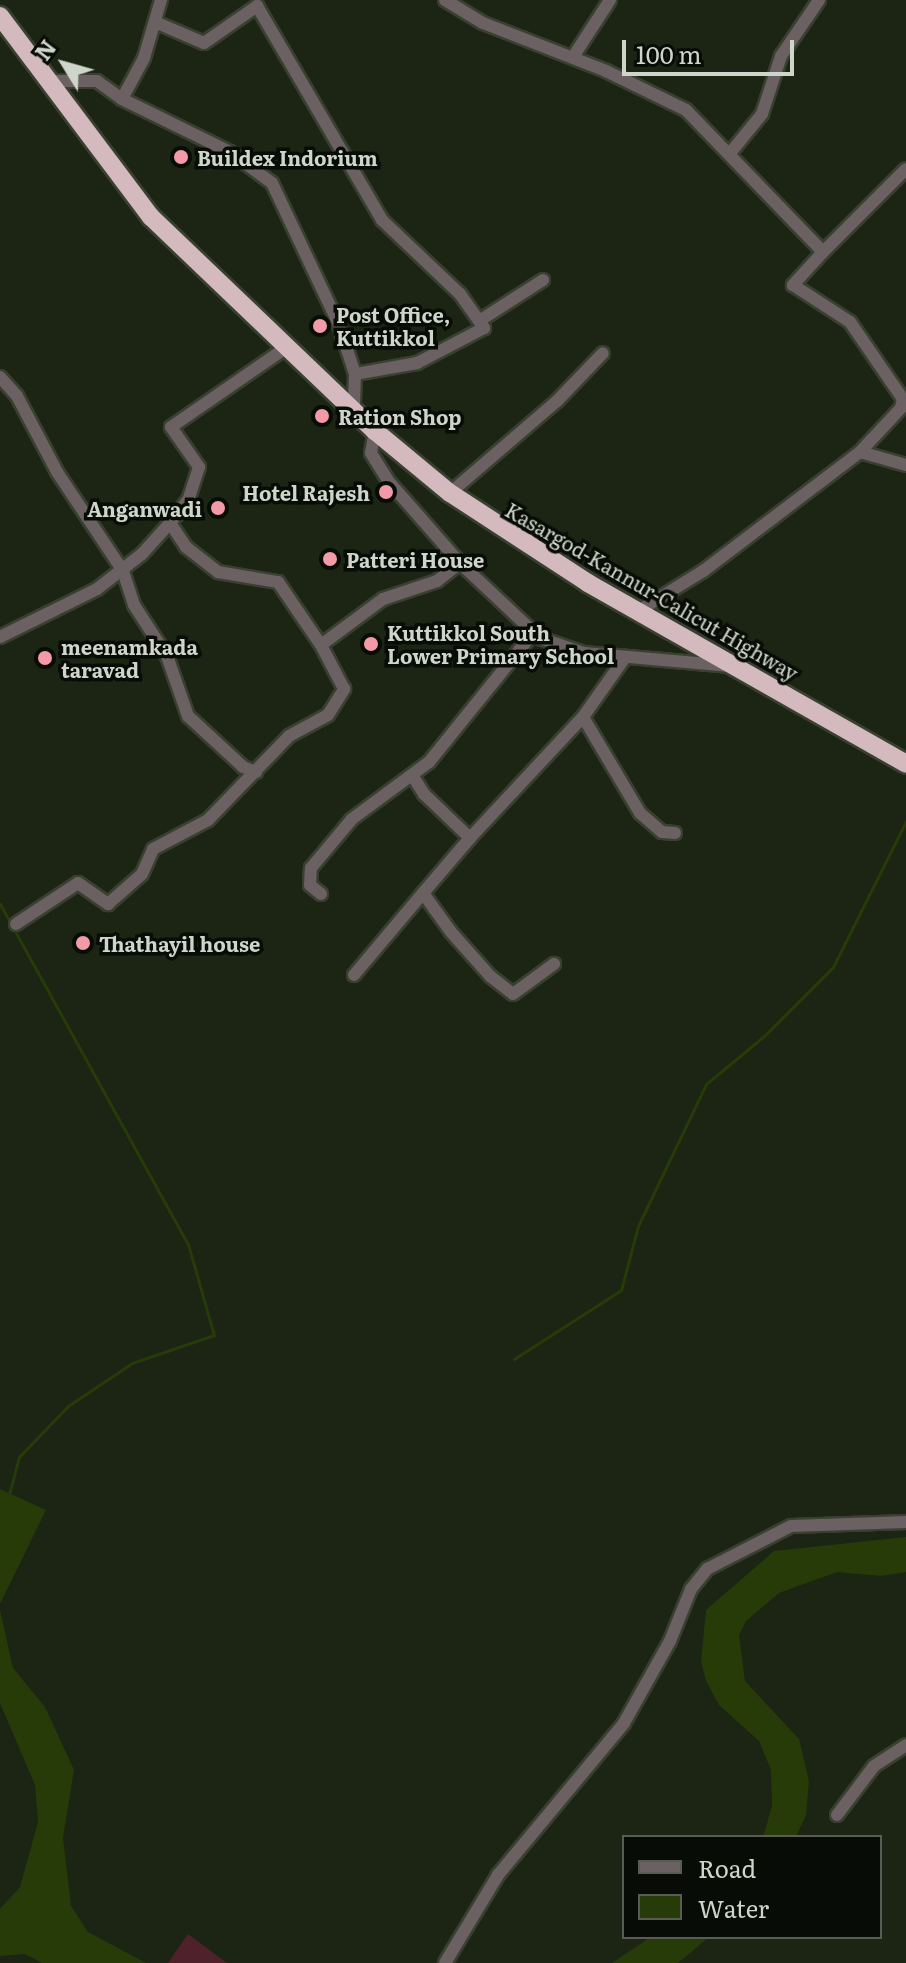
<!DOCTYPE html>
<html>
<head>
<meta charset="utf-8">
<style>
	body { margin:0 }
	#map { position:relative; width:906px; height:1963px; overflow:hidden; background:#1c2414; font-family:Literata,serif }
	div>[style] { position:absolute }
	.green>* { inset:0; background:#4f222b }
	.water>* { inset:0; background:#263b08 }
	.stream>* { height:3px; margin:-1.5px; padding:0 1.5px; transform-origin:1.5px; border-radius:1.5px; background:#263b08 }
	.roads { filter:drop-shadow(2px 0 #394031) drop-shadow(-2px 0 #394031) drop-shadow(0 2px #394031) drop-shadow(0 -2px #394031) }
	.minor>* { height:12px; margin:-6px; padding:0 6px; transform-origin:6px; border-radius:6px; background:#6b6062 }
	.highway>* { height:18px; margin:-9px; padding:0 9px; transform-origin:9px; border-radius:9px; background:#d4babe }
	.dots>* { width:22px; height:22px; translate:-50% -50%; box-sizing:border-box; border:4px solid #080c06; border-radius:50% }
	span { translate:-50% -50%; white-space:nowrap; text-align:center; line-height:1.15; -webkit-text-stroke:7px #080c06; paint-order:stroke }
	.poi-label { font-size:20px; color:#cfd5ca; font-weight:700 }
	.left { translate:0 -50%; text-align:left }
	.right { translate:-100% -50%; text-align:right }
	.street-label { font-size:20px; color:#cfd5ca }
	.legend { position:absolute; left:622px; top:1835px; width:260px; height:104px; box-sizing:border-box; background:#080c06; border:2px solid #585c54; margin:0; padding:10px 14px; list-style:none; font-size:24px; color:#cfd5ca }
	.legend li { display:flex; align-items:center; gap:16px; height:40px }
	.legend b { width:40px; border:2px solid #585c54 }
	.north { position:absolute; left:24px; top:24px; width:80px; height:80px; -webkit-text-stroke:6px #080c06; paint-order:stroke; rotate:307deg; font-size:22px; font-weight:700; line-height:32px; text-align:center; color:#cfd5ca }
	.north::after { content:''; display:block; margin:auto; width:28px; height:36px; background:#cfd5ca; clip-path:polygon(50% 0,100% 100%,50% 72%,0 100%) }
	.scale { position:absolute; left:622px; top:40px; width:172px; height:36px; box-sizing:border-box; border:4px solid #cfd5ca; border-top:0; padding-left:10px; font-size:24px; line-height:28px; white-space:nowrap; color:#cfd5ca; -webkit-text-stroke:6px #080c06; paint-order:stroke }
</style>
</head>
<body>
<div id="map">
	<div class="green">
		<div style="clip-path:polygon(188px 1934px,227px 1963px,168px 1963px)"></div>
	</div>
	<div class="water">
		<div style="clip-path:polygon(0 1489px,46px 1510px,0 1604px)"></div>
		<div style="clip-path:polygon(906px 1537px,906px 1572px,881px 1576px,837px 1572px,779px 1593px,746px 1621px,739px 1635px,745px 1681px,799px 1739px,809px 1781px,806px 1815px,796px 1837px,763px 1837px,772px 1806px,771px 1770px,759px 1741px,719px 1705px,706px 1681px,701px 1661px,706px 1610px,774px 1551px)"></div>
		<div style="clip-path:polygon(0 1610px,13px 1668px,45px 1707px,74px 1770px,63px 1838px,71px 1906px,88px 1932px,146px 1963px,42px 1963px,25px 1954px,0 1956px,0 1909px,20px 1887px,38px 1822px,35px 1785px,0 1703px)"></div>
		<div style="clip-path:polygon(651px 1937px,709px 1937px,678px 1963px,612px 1963px)"></div>
	</div>
	<div class="stream">
		<div style="left:0;top:904px;width:389px;rotate:61.1deg"></div>
		<div style="left:188px;top:1244px;width:95px;rotate:74.1deg"></div>
		<div style="left:214px;top:1335px;width:87px;rotate:161.1deg"></div>
		<div style="left:132px;top:1363px;width:77px;rotate:146.1deg"></div>
		<div style="left:68px;top:1406px;width:71px;rotate:133.9deg"></div>
		<div style="left:19px;top:1457px;width:38px;rotate:105deg"></div>
		<div style="left:514px;top:1359px;width:127px;rotate:-32.8deg"></div>
		<div style="left:621px;top:1290px;width:66px;rotate:-75.1deg"></div>
		<div style="left:638px;top:1226px;width:157px;rotate:-64.4deg"></div>
		<div style="left:706px;top:1084px;width:75px;rotate:-39.6deg"></div>
		<div style="left:764px;top:1036px;width:98px;rotate:-45deg"></div>
		<div style="left:833px;top:967px;width:163px;rotate:-63.4deg"></div>
	</div>
	<div class="roads">
		<div class="minor">
			<div style="left:445px;top:0;width:44px;rotate:31.2deg"></div>
			<div style="left:483px;top:23px;width:132px;rotate:21.3deg"></div>
			<div style="left:606px;top:71px;width:89px;rotate:26deg"></div>
			<div style="left:686px;top:110px;width:197px;rotate:46deg"></div>
			<div style="left:823px;top:252px;width:45px;rotate:132.3deg"></div>
			<div style="left:793px;top:285px;width:68px;rotate:33deg"></div>
			<div style="left:850px;top:322px;width:93px;rotate:55.5deg"></div>
			<div style="left:903px;top:399px;width:9px;rotate:103deg"></div>
			<div style="left:901px;top:408px;width:60px;rotate:133deg"></div>
			<div style="left:860px;top:452px;width:197px;rotate:142.8deg"></div>
			<div style="left:703px;top:571px;width:78px;rotate:148.2deg"></div>
			<div style="left:155px;top:22px;width:53px;rotate:23.2deg"></div>
			<div style="left:204px;top:43px;width:65px;rotate:-34.9deg"></div>
			<div style="left:257px;top:6px;width:248px;rotate:59.7deg"></div>
			<div style="left:382px;top:220px;width:108px;rotate:43.5deg"></div>
			<div style="left:460px;top:294px;width:42px;rotate:54.8deg"></div>
			<div style="left:484px;top:328px;width:76px;rotate:152.4deg"></div>
			<div style="left:417px;top:363px;width:63px;rotate:169.9deg"></div>
			<div style="left:573px;top:57px;width:68px;rotate:-57deg"></div>
			<div style="left:48px;top:81px;width:49px"></div>
			<div style="left:97px;top:81px;width:31px;rotate:36deg"></div>
			<div style="left:122px;top:99px;width:47px;rotate:-61.8deg"></div>
			<div style="left:144px;top:58px;width:60px;rotate:-73.7deg"></div>
			<div style="left:122px;top:99px;width:120px;rotate:26.1deg"></div>
			<div style="left:230px;top:152px;width:52px;rotate:36.4deg"></div>
			<div style="left:272px;top:183px;width:157px;rotate:64.7deg"></div>
			<div style="left:339px;top:325px;width:52px;rotate:71.9deg"></div>
			<div style="left:355px;top:374px;width:37px;rotate:92deg"></div>
			<div style="left:731px;top:152px;width:49px;rotate:-50.8deg"></div>
			<div style="left:762px;top:114px;width:61px;rotate:-71.9deg"></div>
			<div style="left:781px;top:56px;width:68px;rotate:-55.8deg"></div>
			<div style="left:823px;top:252px;width:117px;rotate:-45deg"></div>
			<div style="left:479px;top:321px;width:76px;rotate:-32.6deg"></div>
			<div style="left:287px;top:347px;width:141px;rotate:145.4deg"></div>
			<div style="left:171px;top:427px;width:49px;rotate:55deg"></div>
			<div style="left:199px;top:467px;width:35px;rotate:108deg"></div>
			<div style="left:188px;top:500px;width:29px;rotate:128deg"></div>
			<div style="left:170px;top:523px;width:29px;rotate:56deg"></div>
			<div style="left:186px;top:547px;width:41px;rotate:38deg"></div>
			<div style="left:218px;top:572px;width:61px;rotate:9.5deg"></div>
			<div style="left:278px;top:582px;width:76px;rotate:55.7deg"></div>
			<div style="left:321px;top:645px;width:77px;rotate:-36.6deg"></div>
			<div style="left:383px;top:599px;width:57px;rotate:-18.4deg"></div>
			<div style="left:437px;top:581px;width:29px;rotate:-38deg"></div>
			<div style="left:460px;top:563px;width:108px;rotate:-131.2deg"></div>
			<div style="left:389px;top:482px;width:34px;rotate:-122deg"></div>
			<div style="left:371px;top:453px;width:22px;rotate:-80deg"></div>
			<div style="left:0;top:377px;width:25px;rotate:48deg"></div>
			<div style="left:17px;top:396px;width:86px;rotate:62.2deg"></div>
			<div style="left:57px;top:472px;width:119px;rotate:56.3deg"></div>
			<div style="left:123px;top:571px;width:36px;rotate:72deg"></div>
			<div style="left:134px;top:605px;width:61px;rotate:57.1deg"></div>
			<div style="left:167px;top:656px;width:64px;rotate:70.7deg"></div>
			<div style="left:188px;top:716px;width:75px;rotate:42.8deg"></div>
			<div style="left:243px;top:767px;width:14px;rotate:21deg"></div>
			<div style="left:860px;top:452px;width:48px;rotate:15.8deg"></div>
			<div style="left:450px;top:493px;width:141px;rotate:-40.7deg"></div>
			<div style="left:557px;top:401px;width:66px;rotate:-46.2deg"></div>
			<div style="left:460px;top:563px;width:110px;rotate:43.2deg"></div>
			<div style="left:540px;top:638px;width:46px;rotate:18.8deg"></div>
			<div style="left:584px;top:653px;width:147px;rotate:5.1deg"></div>
			<div style="left:0;top:637px;width:108px;rotate:-26.3deg"></div>
			<div style="left:97px;top:589px;width:57px;rotate:-37.9deg"></div>
			<div style="left:142px;top:554px;width:42px;rotate:-47.9deg"></div>
			<div style="left:624px;top:659px;width:71px;rotate:125.3deg"></div>
			<div style="left:583px;top:717px;width:112px;rotate:59.3deg"></div>
			<div style="left:640px;top:813px;width:29px;rotate:41deg"></div>
			<div style="left:662px;top:832px;width:13px;rotate:4deg"></div>
			<div style="left:414px;top:778px;width:19px;rotate:58deg"></div>
			<div style="left:424px;top:794px;width:64px;rotate:43.7deg"></div>
			<div style="left:470px;top:838px;width:72px;rotate:130.5deg"></div>
			<div style="left:423px;top:893px;width:48px;rotate:54.3deg"></div>
			<div style="left:451px;top:932px;width:59px;rotate:48.4deg"></div>
			<div style="left:490px;top:976px;width:29px;rotate:38deg"></div>
			<div style="left:513px;top:994px;width:51px;rotate:-36.2deg"></div>
			<div style="left:470px;top:838px;width:166px;rotate:-47deg"></div>
			<div style="left:321px;top:894px;width:14px;rotate:-141deg"></div>
			<div style="left:310px;top:885px;width:17px;rotate:-87deg"></div>
			<div style="left:311px;top:868px;width:64px;rotate:-50.1deg"></div>
			<div style="left:352px;top:819px;width:96px;rotate:-36.5deg"></div>
			<div style="left:429px;top:762px;width:166px;rotate:-51.1deg"></div>
			<div style="left:16px;top:924px;width:74px;rotate:-33.5deg"></div>
			<div style="left:78px;top:883px;width:37px;rotate:35deg"></div>
			<div style="left:108px;top:904px;width:45px;rotate:-41.4deg"></div>
			<div style="left:142px;top:874px;width:27px;rotate:-66deg"></div>
			<div style="left:153px;top:849px;width:62px;rotate:-27.8deg"></div>
			<div style="left:208px;top:820px;width:117px;rotate:-46deg"></div>
			<div style="left:289px;top:736px;width:44px;rotate:-28.3deg"></div>
			<div style="left:328px;top:715px;width:31px;rotate:-58deg"></div>
			<div style="left:344px;top:689px;width:50px;rotate:-117.6deg"></div>
			<div style="left:354px;top:975px;width:107px;rotate:-49.9deg"></div>
			<div style="left:837px;top:1815px;width:61px;rotate:-52.9deg"></div>
			<div style="left:874px;top:1766px;width:38px;rotate:-33deg"></div>
			<div style="left:445px;top:1963px;width:103px;rotate:-58.9deg"></div>
			<div style="left:498px;top:1875px;width:197px;rotate:-50.3deg"></div>
			<div style="left:624px;top:1723px;width:94px;rotate:-60.7deg"></div>
			<div style="left:670px;top:1641px;width:56px;rotate:-68deg"></div>
			<div style="left:691px;top:1589px;width:26px;rotate:-51deg"></div>
			<div style="left:707px;top:1569px;width:94px;rotate:-27.1deg"></div>
			<div style="left:791px;top:1526px;width:115px;rotate:-2deg"></div>
		</div>
		<div class="highway">
			<div style="left:0;top:16px;width:251px;rotate:53.1deg"></div>
			<div style="left:151px;top:217px;width:310px;rotate:43.7deg"></div>
			<div style="left:375px;top:431px;width:97px;rotate:39.6deg"></div>
			<div style="left:450px;top:493px;width:165px;rotate:33.1deg"></div>
			<div style="left:588px;top:583px;width:366px;rotate:29.6deg"></div>
		</div>
	</div>
	<div class="dots">
		<div style="left:181px;top:157px;background:#f39aa9"></div>
		<div style="left:320px;top:326px;background:#f39aa9"></div>
		<div style="left:322px;top:416px;background:#f39aa9"></div>
		<div style="left:386px;top:492px;background:#f39aa9"></div>
		<div style="left:218px;top:508px;background:#f39aa9"></div>
		<div style="left:330px;top:559px;background:#f39aa9"></div>
		<div style="left:371px;top:644px;background:#f39aa9"></div>
		<div style="left:45px;top:658px;background:#f39aa9"></div>
		<div style="left:83px;top:943px;background:#f39aa9"></div>
	</div>
	<div class="poi-label">
		<span class="left" style="left:197px;top:157px">Buildex Indorium</span>
		<span class="left" style="left:336px;top:326px">Post Office,<br>Kuttikkol</span>
		<span class="left" style="left:338px;top:416px">Ration Shop</span>
		<span class="right" style="left:370px;top:492px">Hotel Rajesh</span>
		<span class="right" style="left:202px;top:508px">Anganwadi</span>
		<span class="left" style="left:346px;top:559px">Patteri House</span>
		<span class="left" style="left:387px;top:644px">Kuttikkol South<br>Lower Primary School</span>
		<span class="left" style="left:61px;top:658px">meenamkada<br>taravad</span>
		<span class="left" style="left:99px;top:943px">Thathayil house</span>
	</div>
	<div class="street-label">
		<span style="left:652px;top:591px;rotate:30deg">Kasargod-Kannur-Calicut Highway</span>
	</div>
	<ul class="legend">
	<li><b style="height:10px;background:#6b6062"></b>Road</li>
	<li><b style="height:22px;background:#263b08"></b>Water</li>
	</ul>
	<div class="north">N</div>
	<div class="scale">100 m</div>
</div>
</body>
</html>
